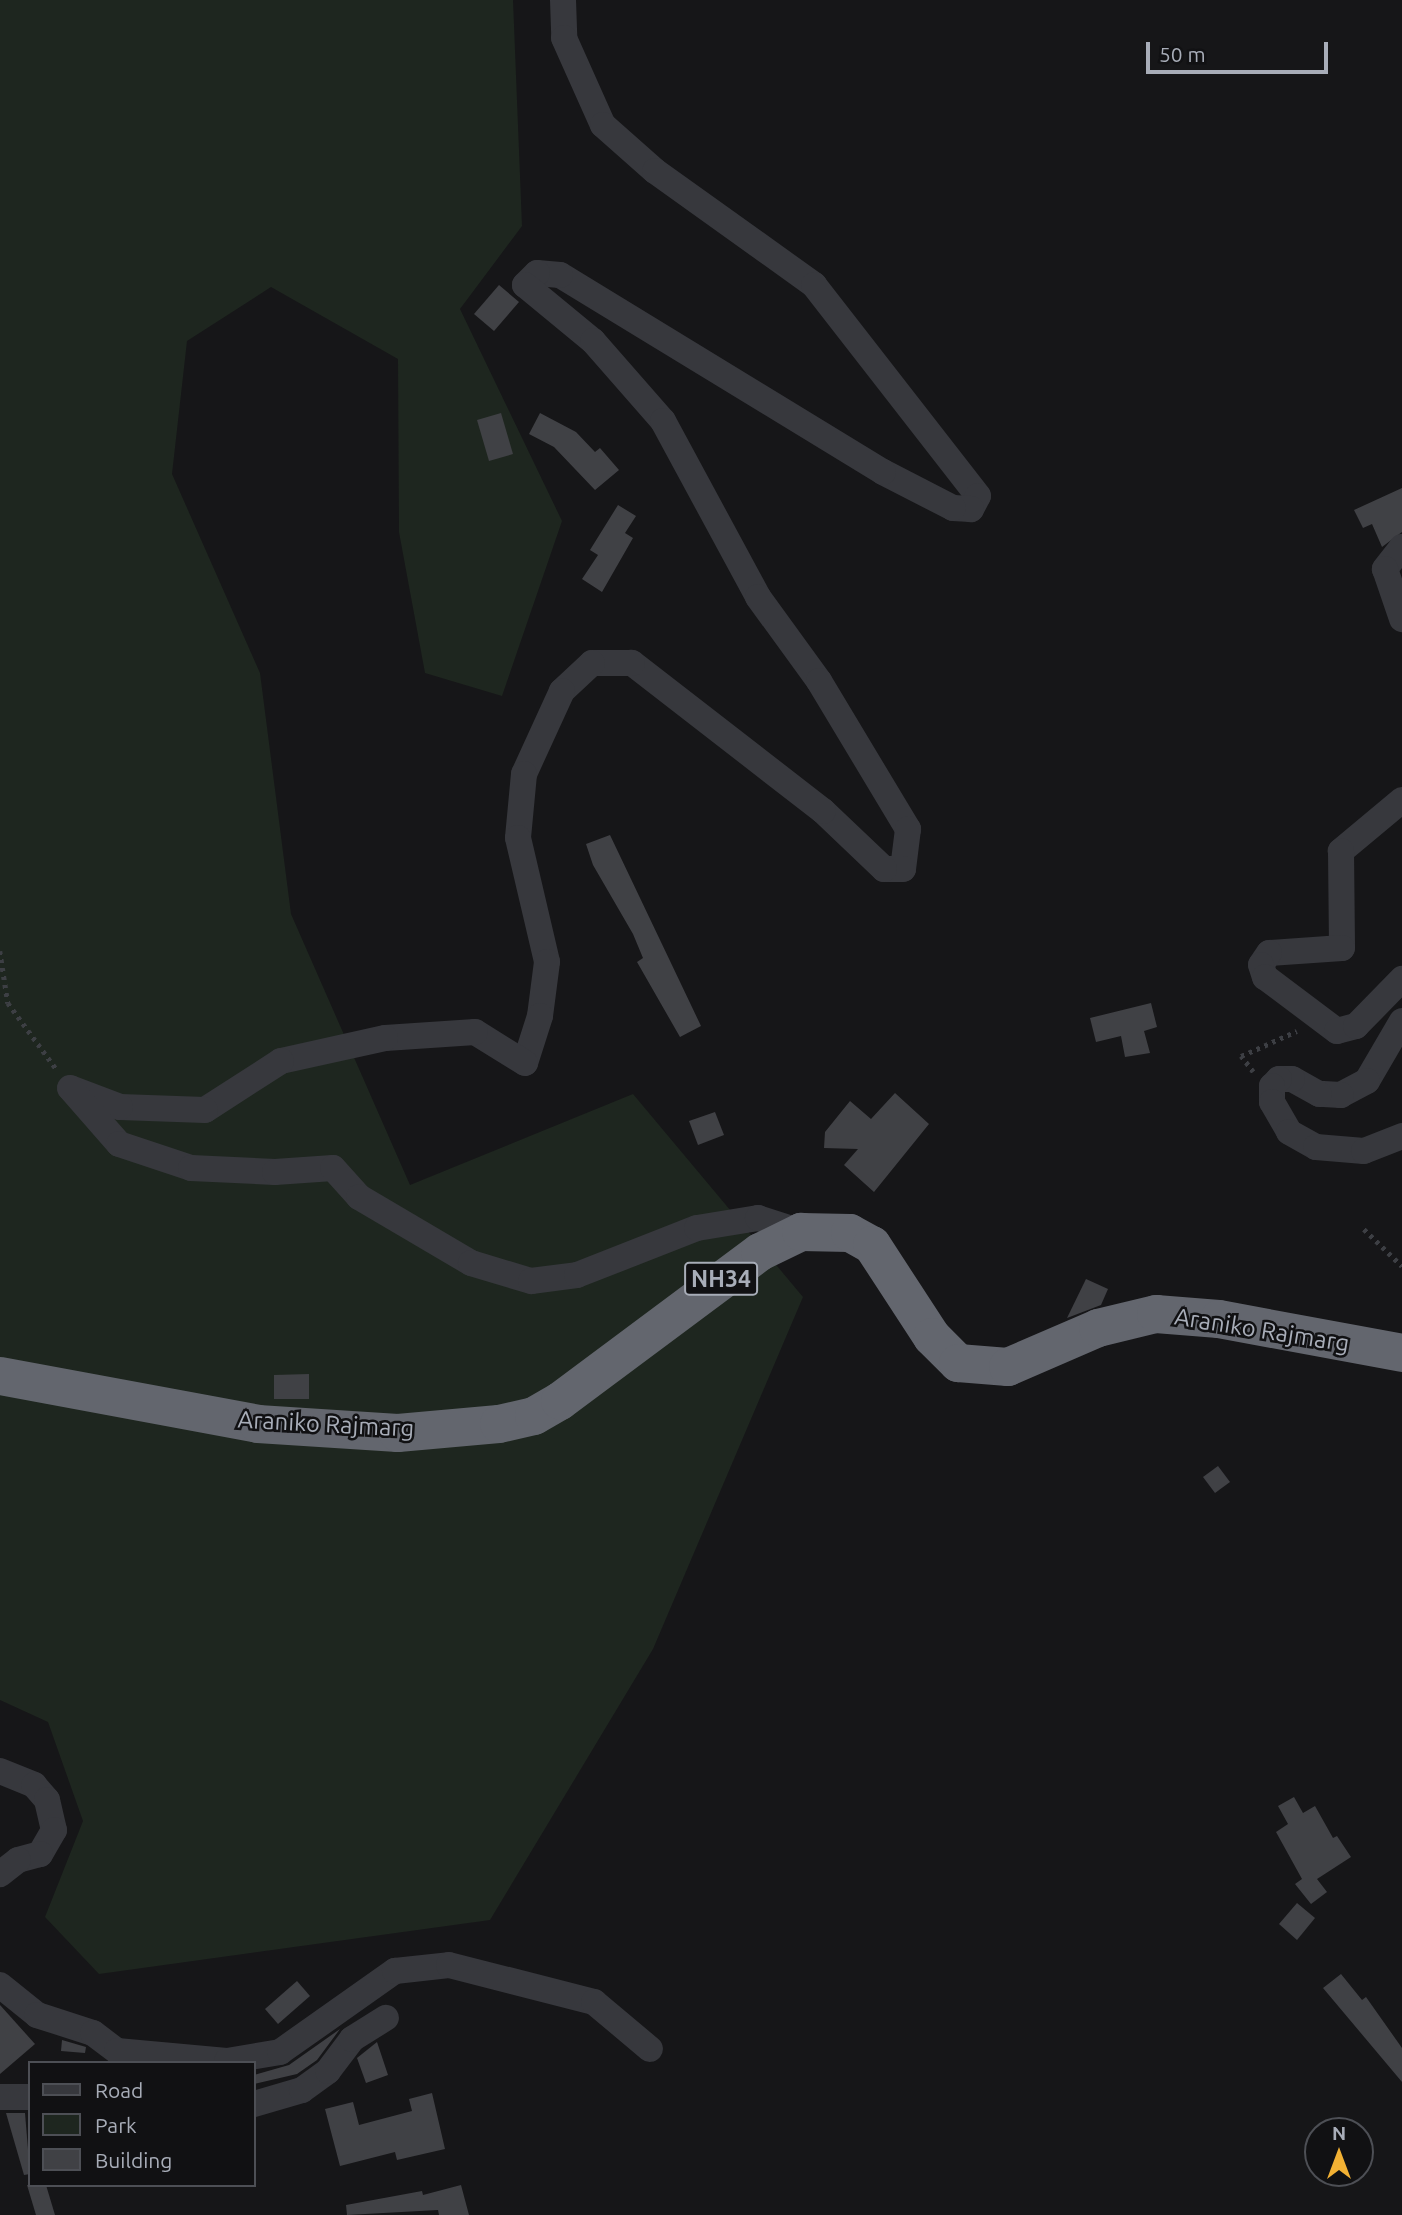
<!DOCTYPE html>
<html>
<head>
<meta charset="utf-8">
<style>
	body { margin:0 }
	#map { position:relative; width:1402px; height:2215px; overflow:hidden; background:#161618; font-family:Ubuntu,sans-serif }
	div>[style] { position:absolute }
	.green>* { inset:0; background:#1e261f }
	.building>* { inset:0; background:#404145 }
	.path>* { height:4.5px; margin-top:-2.25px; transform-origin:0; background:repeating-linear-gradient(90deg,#3d3f44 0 3.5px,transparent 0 8.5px) }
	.street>* { height:26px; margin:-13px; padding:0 13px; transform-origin:13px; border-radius:13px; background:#37383d }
	.highway>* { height:38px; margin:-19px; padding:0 19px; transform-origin:19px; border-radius:19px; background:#63666e }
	span { translate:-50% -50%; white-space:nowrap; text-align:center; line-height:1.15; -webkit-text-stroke:5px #111113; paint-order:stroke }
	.shield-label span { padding:2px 5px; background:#111113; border:2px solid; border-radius:5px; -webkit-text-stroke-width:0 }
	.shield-label { font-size:23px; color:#a8adb8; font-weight:700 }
	.street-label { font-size:24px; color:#a8adb8 }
	.legend { position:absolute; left:28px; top:2061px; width:228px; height:126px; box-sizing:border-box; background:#111113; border:2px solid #4d4f55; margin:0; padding:9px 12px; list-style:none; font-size:21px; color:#a8adb8 }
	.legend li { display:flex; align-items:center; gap:14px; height:35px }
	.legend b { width:35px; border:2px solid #4d4f55 }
	.north { position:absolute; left:1304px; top:2117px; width:70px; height:70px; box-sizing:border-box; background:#111113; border:2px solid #4d4f55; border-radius:50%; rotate:0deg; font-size:19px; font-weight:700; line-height:28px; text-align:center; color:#a8adb8 }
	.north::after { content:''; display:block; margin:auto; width:24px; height:32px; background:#f2b134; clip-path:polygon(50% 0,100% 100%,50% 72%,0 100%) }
	.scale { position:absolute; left:1146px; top:42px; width:182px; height:32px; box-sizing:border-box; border:4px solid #a8adb8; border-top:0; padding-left:9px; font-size:21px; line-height:24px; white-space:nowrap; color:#a8adb8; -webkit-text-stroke:5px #111113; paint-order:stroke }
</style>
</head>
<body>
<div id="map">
	<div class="green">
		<div style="clip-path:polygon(0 0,513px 0,522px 226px,460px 309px,562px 521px,502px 696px,425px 673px,399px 532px,398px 359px,271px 287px,187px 341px,172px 474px,260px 673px,291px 914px,410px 1185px,633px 1094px,803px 1297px,653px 1649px,490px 1920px,99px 1974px,45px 1917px,83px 1821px,48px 1722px,0 1700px)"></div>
	</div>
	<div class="building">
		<div style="clip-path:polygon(499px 285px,519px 302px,494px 331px,474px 314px)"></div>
		<div style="clip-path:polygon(501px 413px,513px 454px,489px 461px,477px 420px)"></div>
		<div style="clip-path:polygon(540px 413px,576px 432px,595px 452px,600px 448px,619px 470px,595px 490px,554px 447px,529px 434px)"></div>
		<div style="clip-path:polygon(1402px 488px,1402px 532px,1382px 547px,1372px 524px,1363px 528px,1354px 510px)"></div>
		<div style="clip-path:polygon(618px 505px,636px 516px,625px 533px,633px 538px,602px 592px,582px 579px,598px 555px,590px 550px)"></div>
		<div style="clip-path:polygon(610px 835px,701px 1026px,680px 1037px,637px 962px,643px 958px,633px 934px,593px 865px,586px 844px)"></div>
		<div style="clip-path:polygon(1151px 1003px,1157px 1027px,1144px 1031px,1150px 1053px,1125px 1057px,1121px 1036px,1096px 1042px,1090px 1018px)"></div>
		<div style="clip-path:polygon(895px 1093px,929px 1124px,874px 1192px,844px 1165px,858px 1149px,824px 1148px,825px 1132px,850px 1101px,871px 1119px)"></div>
		<div style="clip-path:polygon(715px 1112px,724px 1135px,698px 1145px,689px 1121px)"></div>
		<div style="clip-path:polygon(1086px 1279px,1108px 1289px,1101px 1305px,1067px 1318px)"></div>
		<div style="clip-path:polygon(309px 1374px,309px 1399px,274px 1399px,274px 1375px)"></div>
		<div style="clip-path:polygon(1218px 1466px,1230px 1482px,1215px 1493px,1203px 1477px)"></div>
		<div style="clip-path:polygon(1294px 1797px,1303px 1813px,1315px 1806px,1333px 1838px,1337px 1836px,1351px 1857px,1317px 1879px,1327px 1892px,1311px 1904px,1295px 1884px,1302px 1879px,1276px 1832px,1288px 1824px,1278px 1806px)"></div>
		<div style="clip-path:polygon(1297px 1903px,1315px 1918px,1297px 1940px,1279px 1924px)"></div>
		<div style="clip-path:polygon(1341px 1974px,1362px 2000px,1366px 1997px,1402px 2048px,1402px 2082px,1323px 1988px)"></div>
		<div style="clip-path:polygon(297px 1981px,310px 1996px,278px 2024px,265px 2009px)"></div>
		<div style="clip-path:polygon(0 2005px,35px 2044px,0 2074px)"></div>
		<div style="clip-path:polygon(340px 2029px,317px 2060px,297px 2074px,254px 2084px,254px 2075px,289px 2065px)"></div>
		<div style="clip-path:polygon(62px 2040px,86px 2047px,85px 2053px,61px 2051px)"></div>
		<div style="clip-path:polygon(377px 2042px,388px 2075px,366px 2083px,357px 2058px)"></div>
		<div style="clip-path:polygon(432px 2093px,445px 2149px,397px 2160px,395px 2152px,340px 2166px,325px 2109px,353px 2102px,359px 2125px,412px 2111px,409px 2099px)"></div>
		<div style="clip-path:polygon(6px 2113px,25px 2113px,30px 2174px,24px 2175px)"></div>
		<div style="clip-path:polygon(27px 2185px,46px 2185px,55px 2215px,36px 2215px)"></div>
		<div style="clip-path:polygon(461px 2185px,469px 2215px,439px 2215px,438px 2210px,347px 2215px,346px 2205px,422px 2191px,423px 2195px)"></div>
	</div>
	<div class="path">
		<div style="left:0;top:951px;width:53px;rotate:81.3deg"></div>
		<div style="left:8px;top:1003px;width:83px;rotate:53.8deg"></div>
		<div style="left:1253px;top:1072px;width:20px;rotate:-127deg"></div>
		<div style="left:1241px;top:1056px;width:61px;rotate:-24.1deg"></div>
		<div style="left:1364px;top:1229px;width:53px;rotate:44.2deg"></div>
	</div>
	<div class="street">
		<div style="left:563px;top:0;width:38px;rotate:88deg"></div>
		<div style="left:564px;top:38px;width:95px;rotate:65.9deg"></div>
		<div style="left:603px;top:125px;width:69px;rotate:41.5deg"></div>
		<div style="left:655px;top:171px;width:196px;rotate:35.6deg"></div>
		<div style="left:814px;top:285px;width:267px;rotate:52.1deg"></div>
		<div style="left:978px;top:496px;width:15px;rotate:118deg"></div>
		<div style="left:971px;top:509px;width:18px;rotate:-177deg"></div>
		<div style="left:953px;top:508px;width:79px;rotate:-152.8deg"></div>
		<div style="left:883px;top:472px;width:378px;rotate:-148.6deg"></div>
		<div style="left:560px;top:275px;width:23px;rotate:-175deg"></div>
		<div style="left:537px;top:273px;width:17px;rotate:135deg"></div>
		<div style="left:525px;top:285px;width:88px;rotate:39.5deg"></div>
		<div style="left:593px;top:341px;width:106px;rotate:48.8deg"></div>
		<div style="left:663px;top:421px;width:200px;rotate:61.6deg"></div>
		<div style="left:758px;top:597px;width:104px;rotate:54deg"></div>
		<div style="left:819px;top:681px;width:173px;rotate:59deg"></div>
		<div style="left:908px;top:829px;width:40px;rotate:97.1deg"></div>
		<div style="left:903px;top:869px;width:19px;rotate:180deg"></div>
		<div style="left:884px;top:869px;width:84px;rotate:-136.4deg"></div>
		<div style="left:823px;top:811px;width:242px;rotate:-142.2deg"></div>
		<div style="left:632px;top:663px;width:40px;rotate:180deg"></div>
		<div style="left:592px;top:663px;width:41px;rotate:137deg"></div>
		<div style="left:562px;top:691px;width:91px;rotate:114.6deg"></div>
		<div style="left:524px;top:774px;width:64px;rotate:95.4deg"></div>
		<div style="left:518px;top:838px;width:127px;rotate:76.8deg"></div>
		<div style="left:547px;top:962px;width:54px;rotate:97.4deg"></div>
		<div style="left:540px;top:1016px;width:49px;rotate:107.7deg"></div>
		<div style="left:525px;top:1063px;width:59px;rotate:-148.2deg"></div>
		<div style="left:475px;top:1032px;width:90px;rotate:176.2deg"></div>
		<div style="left:385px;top:1038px;width:107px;rotate:167.5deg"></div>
		<div style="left:281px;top:1061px;width:90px;rotate:147.2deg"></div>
		<div style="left:205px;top:1110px;width:85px;rotate:-178deg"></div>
		<div style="left:120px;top:1107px;width:53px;rotate:-159.2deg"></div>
		<div style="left:70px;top:1088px;width:74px;rotate:48.8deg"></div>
		<div style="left:119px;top:1144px;width:76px;rotate:18.4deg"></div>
		<div style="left:191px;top:1168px;width:84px;rotate:2.7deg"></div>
		<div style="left:275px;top:1172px;width:58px;rotate:-3.9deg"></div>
		<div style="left:333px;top:1168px;width:39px;rotate:48deg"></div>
		<div style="left:359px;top:1197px;width:130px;rotate:30.5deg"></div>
		<div style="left:471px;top:1263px;width:63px;rotate:16.7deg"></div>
		<div style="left:531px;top:1281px;width:46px;rotate:-7.4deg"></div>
		<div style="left:577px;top:1275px;width:129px;rotate:-21.4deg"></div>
		<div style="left:697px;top:1228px;width:62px;rotate:-9.3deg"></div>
		<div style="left:758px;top:1218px;width:45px;rotate:18deg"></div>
		<div style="left:1402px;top:547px;width:28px;rotate:128deg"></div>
		<div style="left:1385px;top:569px;width:53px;rotate:71.2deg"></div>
		<div style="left:1402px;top:800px;width:80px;rotate:140.1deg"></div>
		<div style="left:1341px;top:851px;width:97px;rotate:89.4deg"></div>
		<div style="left:1342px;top:948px;width:73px;rotate:176.1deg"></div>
		<div style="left:1269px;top:953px;width:14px;rotate:124deg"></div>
		<div style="left:1261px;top:965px;width:13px;rotate:72deg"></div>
		<div style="left:1265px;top:977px;width:90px;rotate:36.9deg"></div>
		<div style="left:1337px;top:1031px;width:20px;rotate:-15deg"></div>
		<div style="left:1356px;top:1026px;width:66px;rotate:-45.6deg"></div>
		<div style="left:1402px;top:1021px;width:69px;rotate:120.3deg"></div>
		<div style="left:1367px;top:1081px;width:30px;rotate:152deg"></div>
		<div style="left:1341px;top:1095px;width:22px;rotate:-177deg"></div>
		<div style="left:1319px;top:1094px;width:31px;rotate:-151deg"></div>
		<div style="left:1292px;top:1079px;width:13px;rotate:180deg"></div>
		<div style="left:1279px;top:1079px;width:10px;rotate:135deg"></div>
		<div style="left:1272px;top:1086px;width:16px;rotate:90deg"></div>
		<div style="left:1272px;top:1102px;width:34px;rotate:60deg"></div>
		<div style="left:1289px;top:1132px;width:31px;rotate:29deg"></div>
		<div style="left:1316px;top:1147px;width:48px;rotate:4.8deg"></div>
		<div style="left:1364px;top:1151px;width:41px;rotate:-21.5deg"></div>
		<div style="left:0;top:1771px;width:37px;rotate:22deg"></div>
		<div style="left:34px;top:1785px;width:20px;rotate:49deg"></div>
		<div style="left:47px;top:1800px;width:31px;rotate:77deg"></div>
		<div style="left:54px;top:1830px;width:28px;rotate:120deg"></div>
		<div style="left:40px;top:1854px;width:23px;rotate:165deg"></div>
		<div style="left:18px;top:1860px;width:23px;rotate:142deg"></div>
		<div style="left:0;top:1985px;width:48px;rotate:39deg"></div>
		<div style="left:37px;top:2015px;width:59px;rotate:17.8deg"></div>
		<div style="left:93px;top:2033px;width:30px;rotate:37deg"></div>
		<div style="left:117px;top:2051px;width:110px;rotate:5.2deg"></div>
		<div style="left:227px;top:2061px;width:54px;rotate:-9.6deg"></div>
		<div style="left:280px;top:2052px;width:141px;rotate:-35.2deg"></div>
		<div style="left:395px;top:1971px;width:54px;rotate:-6.3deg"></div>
		<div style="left:449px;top:1965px;width:150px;rotate:14.3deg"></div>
		<div style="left:594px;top:2002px;width:73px;rotate:40deg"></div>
		<div style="left:0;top:2097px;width:30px"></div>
		<div style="left:254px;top:2104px;width:50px;rotate:-16.3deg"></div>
		<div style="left:302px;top:2090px;width:32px;rotate:-36deg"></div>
		<div style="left:328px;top:2071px;width:40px;rotate:-53deg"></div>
		<div style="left:352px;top:2039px;width:40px;rotate:-32deg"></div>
	</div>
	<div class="highway">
		<div style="left:0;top:1376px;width:262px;rotate:10.5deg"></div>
		<div style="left:258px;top:1424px;width:140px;rotate:3.7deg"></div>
		<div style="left:398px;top:1433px;width:101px;rotate:-5.1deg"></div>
		<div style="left:499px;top:1424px;width:36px;rotate:-13deg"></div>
		<div style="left:534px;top:1416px;width:30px;rotate:-30deg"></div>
		<div style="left:560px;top:1401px;width:249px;rotate:-36.7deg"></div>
		<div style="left:760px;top:1252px;width:46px;rotate:-26deg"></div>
		<div style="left:801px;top:1232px;width:49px;rotate:1.2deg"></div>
		<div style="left:850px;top:1233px;width:25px;rotate:29deg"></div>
		<div style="left:872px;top:1245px;width:110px;rotate:56.9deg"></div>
		<div style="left:932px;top:1337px;width:37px;rotate:45deg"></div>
		<div style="left:958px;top:1363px;width:50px;rotate:4.6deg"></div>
		<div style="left:1008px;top:1367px;width:98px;rotate:-23.4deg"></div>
		<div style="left:1098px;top:1328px;width:60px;rotate:-13.6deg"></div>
		<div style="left:1156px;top:1314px;width:63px;rotate:4.5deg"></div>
		<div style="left:1219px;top:1319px;width:186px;rotate:10.5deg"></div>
	</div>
	<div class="shield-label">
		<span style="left:721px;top:1279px">NH34</span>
	</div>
	<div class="street-label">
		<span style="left:1262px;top:1330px;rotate:9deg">Araniko Rajmarg</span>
		<span style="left:326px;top:1424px;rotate:3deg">Araniko Rajmarg</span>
	</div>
	<ul class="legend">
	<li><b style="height:9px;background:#37383d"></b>Road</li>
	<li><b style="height:19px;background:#1e261f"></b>Park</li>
	<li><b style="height:19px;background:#404145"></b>Building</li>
	</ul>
	<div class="north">N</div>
	<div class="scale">50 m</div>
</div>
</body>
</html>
